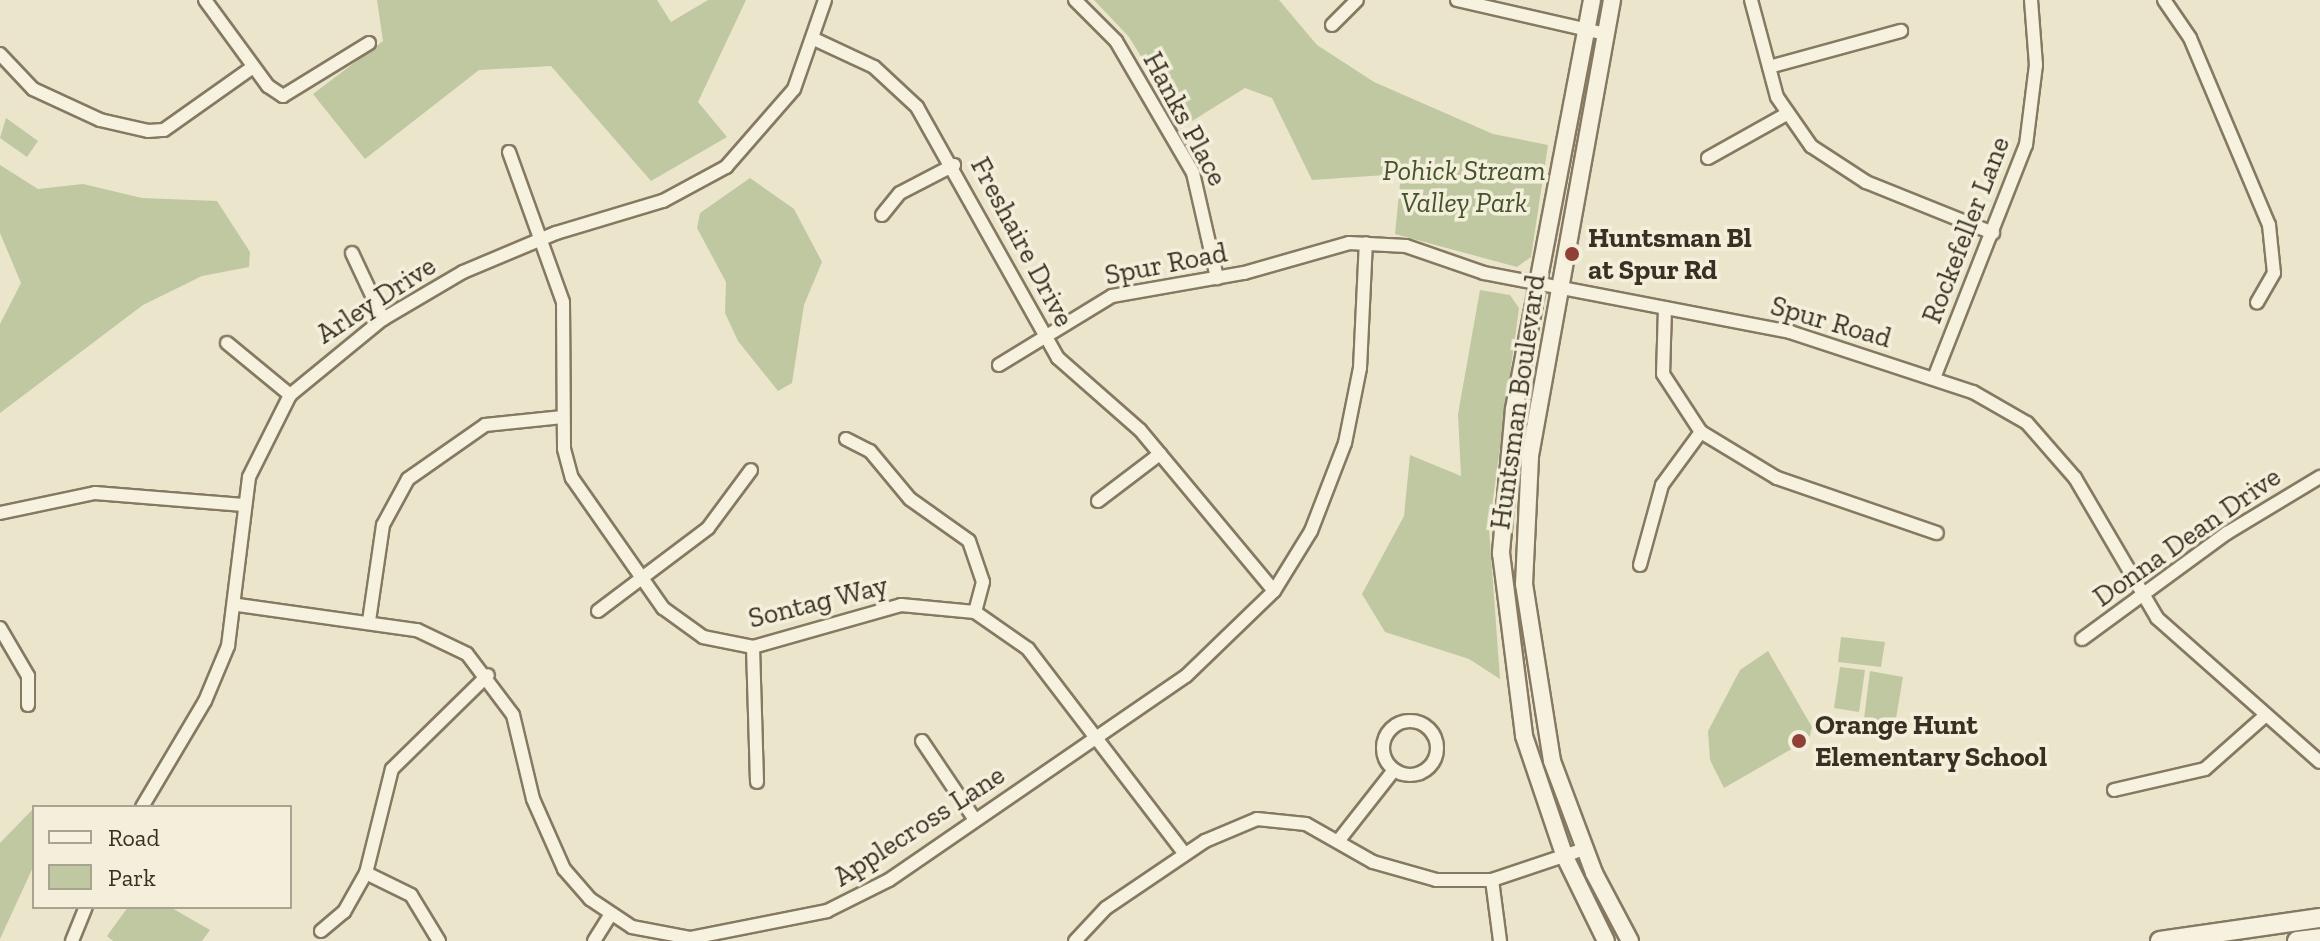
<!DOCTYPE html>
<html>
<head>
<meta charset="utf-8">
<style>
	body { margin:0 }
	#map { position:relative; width:2320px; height:941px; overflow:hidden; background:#ebe5cc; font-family:"Zilla Slab",serif }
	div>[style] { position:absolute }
	.green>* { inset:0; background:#bfc8a1 }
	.roads { filter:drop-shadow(2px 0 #867962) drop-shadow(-2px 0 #867962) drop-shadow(0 2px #867962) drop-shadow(0 -2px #867962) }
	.minor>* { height:12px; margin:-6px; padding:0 6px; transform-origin:6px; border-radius:6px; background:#f6f2df }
	.minor>.ring { margin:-6px; padding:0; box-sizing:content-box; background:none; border:12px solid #f6f2df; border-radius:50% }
	.tertiary>* { height:16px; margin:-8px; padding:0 8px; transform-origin:8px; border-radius:8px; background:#f6f2df }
	.secondary>* { height:18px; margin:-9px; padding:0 9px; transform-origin:9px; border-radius:9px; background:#f6f2df }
	.dots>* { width:22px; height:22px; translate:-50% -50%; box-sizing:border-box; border:4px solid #f3efdb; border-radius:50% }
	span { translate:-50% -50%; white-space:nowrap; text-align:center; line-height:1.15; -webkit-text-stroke:7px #f3efdb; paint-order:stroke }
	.street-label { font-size:28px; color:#393023 }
	.park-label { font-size:28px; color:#45532c; font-style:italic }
	.poi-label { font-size:28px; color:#393023; font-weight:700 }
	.left { translate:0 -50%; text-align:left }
	.legend { position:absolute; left:32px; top:805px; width:260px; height:104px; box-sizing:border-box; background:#f3efdb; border:2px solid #a9a391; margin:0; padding:10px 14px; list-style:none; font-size:24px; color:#393023 }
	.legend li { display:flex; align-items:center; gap:16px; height:40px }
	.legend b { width:40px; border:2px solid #a9a391 }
</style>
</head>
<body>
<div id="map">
	<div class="green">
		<div style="clip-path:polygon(377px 0,657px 0,671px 22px,708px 0,746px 0,698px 102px,727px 137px,651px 181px,551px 66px,479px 70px,365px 159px,313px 94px,383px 41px)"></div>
		<div style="clip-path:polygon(1094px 0,1279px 0,1317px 45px,1374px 82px,1493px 134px,1548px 145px,1531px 257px,1517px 267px,1395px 234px,1401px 174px,1312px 180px,1272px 98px,1245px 88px,1184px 126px,1129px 37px)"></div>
		<div style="clip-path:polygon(6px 118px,38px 141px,27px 157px,0 138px)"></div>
		<div style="clip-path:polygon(0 165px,38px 189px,83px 184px,142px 198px,217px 201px,250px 252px,249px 267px,202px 276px,143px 305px,0 413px,0 324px,21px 283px,0 233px)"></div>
		<div style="clip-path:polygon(750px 178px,794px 209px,822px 262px,804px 305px,792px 383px,778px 391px,738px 341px,725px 313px,726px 282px,697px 228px,700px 213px)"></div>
		<div style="clip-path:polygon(1480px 290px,1510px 295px,1519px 308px,1489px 528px,1500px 679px,1469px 659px,1385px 632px,1362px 594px,1404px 516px,1410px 455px,1461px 476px,1458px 414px)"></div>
		<div style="clip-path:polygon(1841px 637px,1885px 642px,1881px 667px,1838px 662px)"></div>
		<div style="clip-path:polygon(1768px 651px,1812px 727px,1809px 739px,1724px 788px,1710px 760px,1708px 731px,1740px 670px)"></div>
		<div style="clip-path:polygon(1840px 667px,1865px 670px,1859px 712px,1834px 708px)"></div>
		<div style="clip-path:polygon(1870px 671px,1903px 677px,1893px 736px,1862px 735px)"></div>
		<div style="clip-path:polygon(34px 808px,34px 865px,0 939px,0 843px)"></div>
		<div style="clip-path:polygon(128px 907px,170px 907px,210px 930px,202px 941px,113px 941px,107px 936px)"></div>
	</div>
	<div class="roads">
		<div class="minor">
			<div style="left:205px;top:0;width:107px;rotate:53.8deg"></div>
			<div style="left:268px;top:86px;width:18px;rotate:34deg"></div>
			<div style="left:283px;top:96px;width:101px;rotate:-31.6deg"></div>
			<div style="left:1075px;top:0;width:58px;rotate:45deg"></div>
			<div style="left:1116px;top:41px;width:153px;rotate:59.7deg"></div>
			<div style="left:1193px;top:173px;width:108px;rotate:77.1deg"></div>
			<div style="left:1457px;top:0;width:153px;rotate:12.9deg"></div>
			<div style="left:1751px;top:0;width:100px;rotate:75deg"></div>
			<div style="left:1777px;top:97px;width:60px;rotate:55.2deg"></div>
			<div style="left:1811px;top:146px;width:66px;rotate:33.2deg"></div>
			<div style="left:1866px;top:182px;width:137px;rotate:21.9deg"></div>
			<div style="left:2164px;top:0;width:46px;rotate:55.6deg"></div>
			<div style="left:2190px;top:38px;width:203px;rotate:67.1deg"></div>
			<div style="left:2269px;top:225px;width:48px;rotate:84.1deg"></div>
			<div style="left:2274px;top:273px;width:34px;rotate:120deg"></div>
			<div style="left:1332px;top:25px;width:35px;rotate:-45deg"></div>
			<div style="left:814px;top:39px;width:66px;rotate:25deg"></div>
			<div style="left:874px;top:67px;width:59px;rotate:42.9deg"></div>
			<div style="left:917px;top:107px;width:288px;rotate:60.7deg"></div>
			<div style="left:1058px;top:358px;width:109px;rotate:41.3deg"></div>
			<div style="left:1140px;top:430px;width:209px;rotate:50.2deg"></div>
			<div style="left:0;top:54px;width:48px;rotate:46.7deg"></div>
			<div style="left:33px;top:89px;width:74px;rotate:24.8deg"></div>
			<div style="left:100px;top:120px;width:49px;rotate:12.9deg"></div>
			<div style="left:148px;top:131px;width:16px;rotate:-4deg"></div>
			<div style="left:164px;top:130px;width:109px;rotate:-35.3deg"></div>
			<div style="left:1769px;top:67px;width:137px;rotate:-15.3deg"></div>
			<div style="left:509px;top:152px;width:159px;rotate:70.2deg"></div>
			<div style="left:563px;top:302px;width:147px;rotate:89.6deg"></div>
			<div style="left:564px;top:449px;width:30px;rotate:75deg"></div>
			<div style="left:572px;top:478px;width:159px;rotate:55deg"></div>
			<div style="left:663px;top:608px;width:49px;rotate:35.9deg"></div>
			<div style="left:703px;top:637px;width:51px;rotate:11.3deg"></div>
			<div style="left:753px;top:647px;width:154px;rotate:-15.8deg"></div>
			<div style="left:901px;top:605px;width:74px;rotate:5.4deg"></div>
			<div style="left:975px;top:612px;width:65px;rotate:34.9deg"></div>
			<div style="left:1028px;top:649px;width:258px;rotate:52.6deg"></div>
			<div style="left:1708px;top:158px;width:88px;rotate:-29.2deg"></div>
			<div style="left:882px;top:215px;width:28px;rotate:-51deg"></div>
			<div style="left:900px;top:193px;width:61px;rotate:-27.4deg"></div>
			<div style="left:352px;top:253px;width:73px;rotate:64.8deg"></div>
			<div style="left:1665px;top:308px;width:66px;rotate:91.7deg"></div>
			<div style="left:1663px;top:374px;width:69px;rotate:56.8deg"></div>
			<div style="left:1701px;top:432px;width:89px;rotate:31.2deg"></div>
			<div style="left:1777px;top:478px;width:169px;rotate:19deg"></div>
			<div style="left:227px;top:343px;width:82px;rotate:39.5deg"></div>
			<div style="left:999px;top:365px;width:132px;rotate:-31.4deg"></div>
			<div style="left:1112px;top:296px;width:134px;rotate:-9.9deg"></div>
			<div style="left:1244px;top:273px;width:109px;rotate:-15.9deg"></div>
			<div style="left:1349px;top:243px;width:57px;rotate:3deg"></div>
			<div style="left:1406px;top:246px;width:83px;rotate:19.1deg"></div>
			<div style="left:1484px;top:273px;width:312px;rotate:10.9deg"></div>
			<div style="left:1790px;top:332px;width:193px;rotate:18.2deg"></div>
			<div style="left:1973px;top:392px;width:62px;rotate:29.9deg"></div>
			<div style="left:2027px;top:423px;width:73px;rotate:48.9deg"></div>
			<div style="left:2075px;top:478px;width:162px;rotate:59.6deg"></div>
			<div style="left:2157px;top:618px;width:217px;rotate:41.5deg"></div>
			<div style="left:1934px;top:378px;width:251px;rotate:-68.5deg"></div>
			<div style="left:2026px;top:145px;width:81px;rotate:-82.9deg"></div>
			<div style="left:2036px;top:65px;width:65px;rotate:-94.4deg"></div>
			<div style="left:846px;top:439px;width:27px;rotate:27deg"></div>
			<div style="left:870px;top:451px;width:62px;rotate:50.2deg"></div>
			<div style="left:910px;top:499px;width:72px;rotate:35.4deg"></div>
			<div style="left:969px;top:541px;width:43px;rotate:71.1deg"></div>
			<div style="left:983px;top:582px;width:31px;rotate:105deg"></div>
			<div style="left:1098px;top:501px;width:78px;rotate:-37.2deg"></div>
			<div style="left:0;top:513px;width:97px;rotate:-11.9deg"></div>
			<div style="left:95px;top:493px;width:149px;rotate:4.6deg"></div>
			<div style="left:1640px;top:565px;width:83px;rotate:-74.6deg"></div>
			<div style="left:1662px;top:485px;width:66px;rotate:-53.7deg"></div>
			<div style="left:238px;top:605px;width:181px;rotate:8deg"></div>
			<div style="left:417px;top:630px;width:55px;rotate:25.6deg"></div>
			<div style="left:467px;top:654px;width:76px;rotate:53deg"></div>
			<div style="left:513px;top:715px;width:86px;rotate:76.6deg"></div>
			<div style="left:533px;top:799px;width:77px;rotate:66.1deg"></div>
			<div style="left:564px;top:869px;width:40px;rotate:49deg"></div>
			<div style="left:590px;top:899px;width:50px;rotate:33.7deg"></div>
			<div style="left:632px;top:927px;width:60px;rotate:10.6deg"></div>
			<div style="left:691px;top:938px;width:139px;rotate:-11.2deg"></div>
			<div style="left:827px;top:911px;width:69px;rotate:-26.6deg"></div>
			<div style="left:889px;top:880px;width:360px;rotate:-34.5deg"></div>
			<div style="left:1186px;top:676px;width:122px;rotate:-44deg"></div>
			<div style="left:1274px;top:591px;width:70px;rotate:-58.3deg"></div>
			<div style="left:1311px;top:531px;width:94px;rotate:-68.9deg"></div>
			<div style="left:1345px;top:443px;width:76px;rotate:-78.7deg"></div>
			<div style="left:1360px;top:368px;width:125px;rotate:-87.3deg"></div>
			<div style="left:598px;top:611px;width:138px;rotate:-37deg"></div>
			<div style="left:708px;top:528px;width:72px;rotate:-53.4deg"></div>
			<div style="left:369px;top:621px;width:97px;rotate:-81.7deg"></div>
			<div style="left:383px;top:525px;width:52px;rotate:-61.5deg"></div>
			<div style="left:408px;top:479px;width:94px;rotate:-35deg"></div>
			<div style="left:485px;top:425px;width:78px;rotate:-5.9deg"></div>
			<div style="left:0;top:628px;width:56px;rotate:59.7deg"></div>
			<div style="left:28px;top:676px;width:29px;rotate:90deg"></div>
			<div style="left:2082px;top:639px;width:180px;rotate:-36.2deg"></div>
			<div style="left:2227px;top:533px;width:109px;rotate:-31.1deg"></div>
			<div style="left:753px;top:647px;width:135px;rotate:88.3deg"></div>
			<div class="ring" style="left:1383px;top:721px;width:42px;height:42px"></div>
			<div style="left:922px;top:741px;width:95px;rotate:56.1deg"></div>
			<div style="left:2114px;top:790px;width:93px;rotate:-13deg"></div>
			<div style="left:2205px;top:769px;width:81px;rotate:-41.5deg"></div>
			<div style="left:142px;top:807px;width:123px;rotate:-59.3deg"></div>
			<div style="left:205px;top:701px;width:60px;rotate:-67.3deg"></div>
			<div style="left:228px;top:646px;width:170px;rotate:-82.9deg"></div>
			<div style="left:249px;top:477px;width:92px;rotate:-63.4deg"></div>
			<div style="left:290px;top:395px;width:120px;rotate:-39.3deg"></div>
			<div style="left:383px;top:319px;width:93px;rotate:-30.4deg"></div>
			<div style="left:463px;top:272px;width:101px;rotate:-22.8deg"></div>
			<div style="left:556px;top:233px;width:112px;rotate:-16.7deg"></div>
			<div style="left:663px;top:201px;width:72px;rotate:-28.4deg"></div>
			<div style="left:726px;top:167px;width:103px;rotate:-48.9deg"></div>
			<div style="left:794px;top:89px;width:94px;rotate:-70.8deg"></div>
			<div style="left:1339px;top:840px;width:89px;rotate:-51.8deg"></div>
			<div style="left:366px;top:873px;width:50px;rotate:26.1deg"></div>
			<div style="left:411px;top:895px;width:54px;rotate:58.7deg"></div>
			<div style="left:1492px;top:880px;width:62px;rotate:82.5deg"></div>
			<div style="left:321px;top:931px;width:30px;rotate:-40deg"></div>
			<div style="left:344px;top:912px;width:45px;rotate:-60.6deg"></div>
			<div style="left:366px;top:873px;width:107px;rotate:-76deg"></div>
			<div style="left:392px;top:769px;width:134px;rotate:-44.4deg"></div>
			<div style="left:72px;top:941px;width:37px;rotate:-68deg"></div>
			<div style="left:594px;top:941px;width:31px;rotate:-58deg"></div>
			<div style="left:1075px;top:941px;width:45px;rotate:-46.8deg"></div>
			<div style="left:1106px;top:908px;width:120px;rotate:-34.1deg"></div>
			<div style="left:1205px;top:841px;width:56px;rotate:-22.9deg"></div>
			<div style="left:1257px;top:819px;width:49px;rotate:5.8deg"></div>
			<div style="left:1306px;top:824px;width:77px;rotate:29.6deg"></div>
			<div style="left:1373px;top:862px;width:66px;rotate:15.9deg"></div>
			<div style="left:1436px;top:880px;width:56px"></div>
			<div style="left:1492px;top:880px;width:97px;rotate:-18.6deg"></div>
		</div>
		<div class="tertiary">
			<div style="left:1592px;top:0;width:416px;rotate:100.8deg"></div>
			<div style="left:1514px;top:409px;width:145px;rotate:95.2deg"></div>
			<div style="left:1501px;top:553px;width:184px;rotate:82.8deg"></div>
			<div style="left:1524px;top:736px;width:128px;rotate:71.3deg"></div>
			<div style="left:1565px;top:857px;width:93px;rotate:64deg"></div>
			<div style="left:1612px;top:0;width:464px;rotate:100.2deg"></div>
			<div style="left:1530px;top:457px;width:127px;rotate:92.7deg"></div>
			<div style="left:1524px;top:584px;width:179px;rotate:81deg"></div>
			<div style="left:1552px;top:761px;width:120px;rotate:69.4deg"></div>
			<div style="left:1594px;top:873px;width:77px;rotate:62.1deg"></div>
		</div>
		<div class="secondary">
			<div style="left:2160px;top:941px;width:162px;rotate:-8.2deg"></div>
			<div style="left:2297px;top:941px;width:23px;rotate:-7deg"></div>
		</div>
	</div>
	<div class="dots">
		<div style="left:1572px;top:254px;background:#8f4138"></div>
		<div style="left:1799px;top:741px;background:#8f4138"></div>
	</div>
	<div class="street-label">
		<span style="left:1185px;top:119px;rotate:62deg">Hanks Place</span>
		<span style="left:1966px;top:230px;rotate:-69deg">Rockefeller Lane</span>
		<span style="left:1022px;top:242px;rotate:62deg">Freshaire Drive</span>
		<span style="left:1166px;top:264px;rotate:-11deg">Spur Road</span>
		<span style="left:376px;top:300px;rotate:-33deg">Arley Drive</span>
		<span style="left:1831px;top:322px;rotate:16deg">Spur Road</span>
		<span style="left:1518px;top:402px;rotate:-82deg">Huntsman Boulevard</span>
		<span style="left:2187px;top:537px;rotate:-35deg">Donna Dean Drive</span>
		<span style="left:818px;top:602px;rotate:-14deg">Sontag Way</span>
		<span style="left:919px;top:826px;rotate:-33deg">Applecross Lane</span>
	</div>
	<div class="park-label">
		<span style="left:1464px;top:187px">Pohick Stream<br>Valley Park</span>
	</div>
	<div class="poi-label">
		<span class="left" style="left:1588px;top:254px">Huntsman Bl<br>at Spur Rd</span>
		<span class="left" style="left:1815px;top:741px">Orange Hunt<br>Elementary School</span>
	</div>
	<ul class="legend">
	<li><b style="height:10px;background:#f6f2df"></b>Road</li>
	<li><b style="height:22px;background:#bfc8a1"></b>Park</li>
	</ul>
</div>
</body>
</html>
